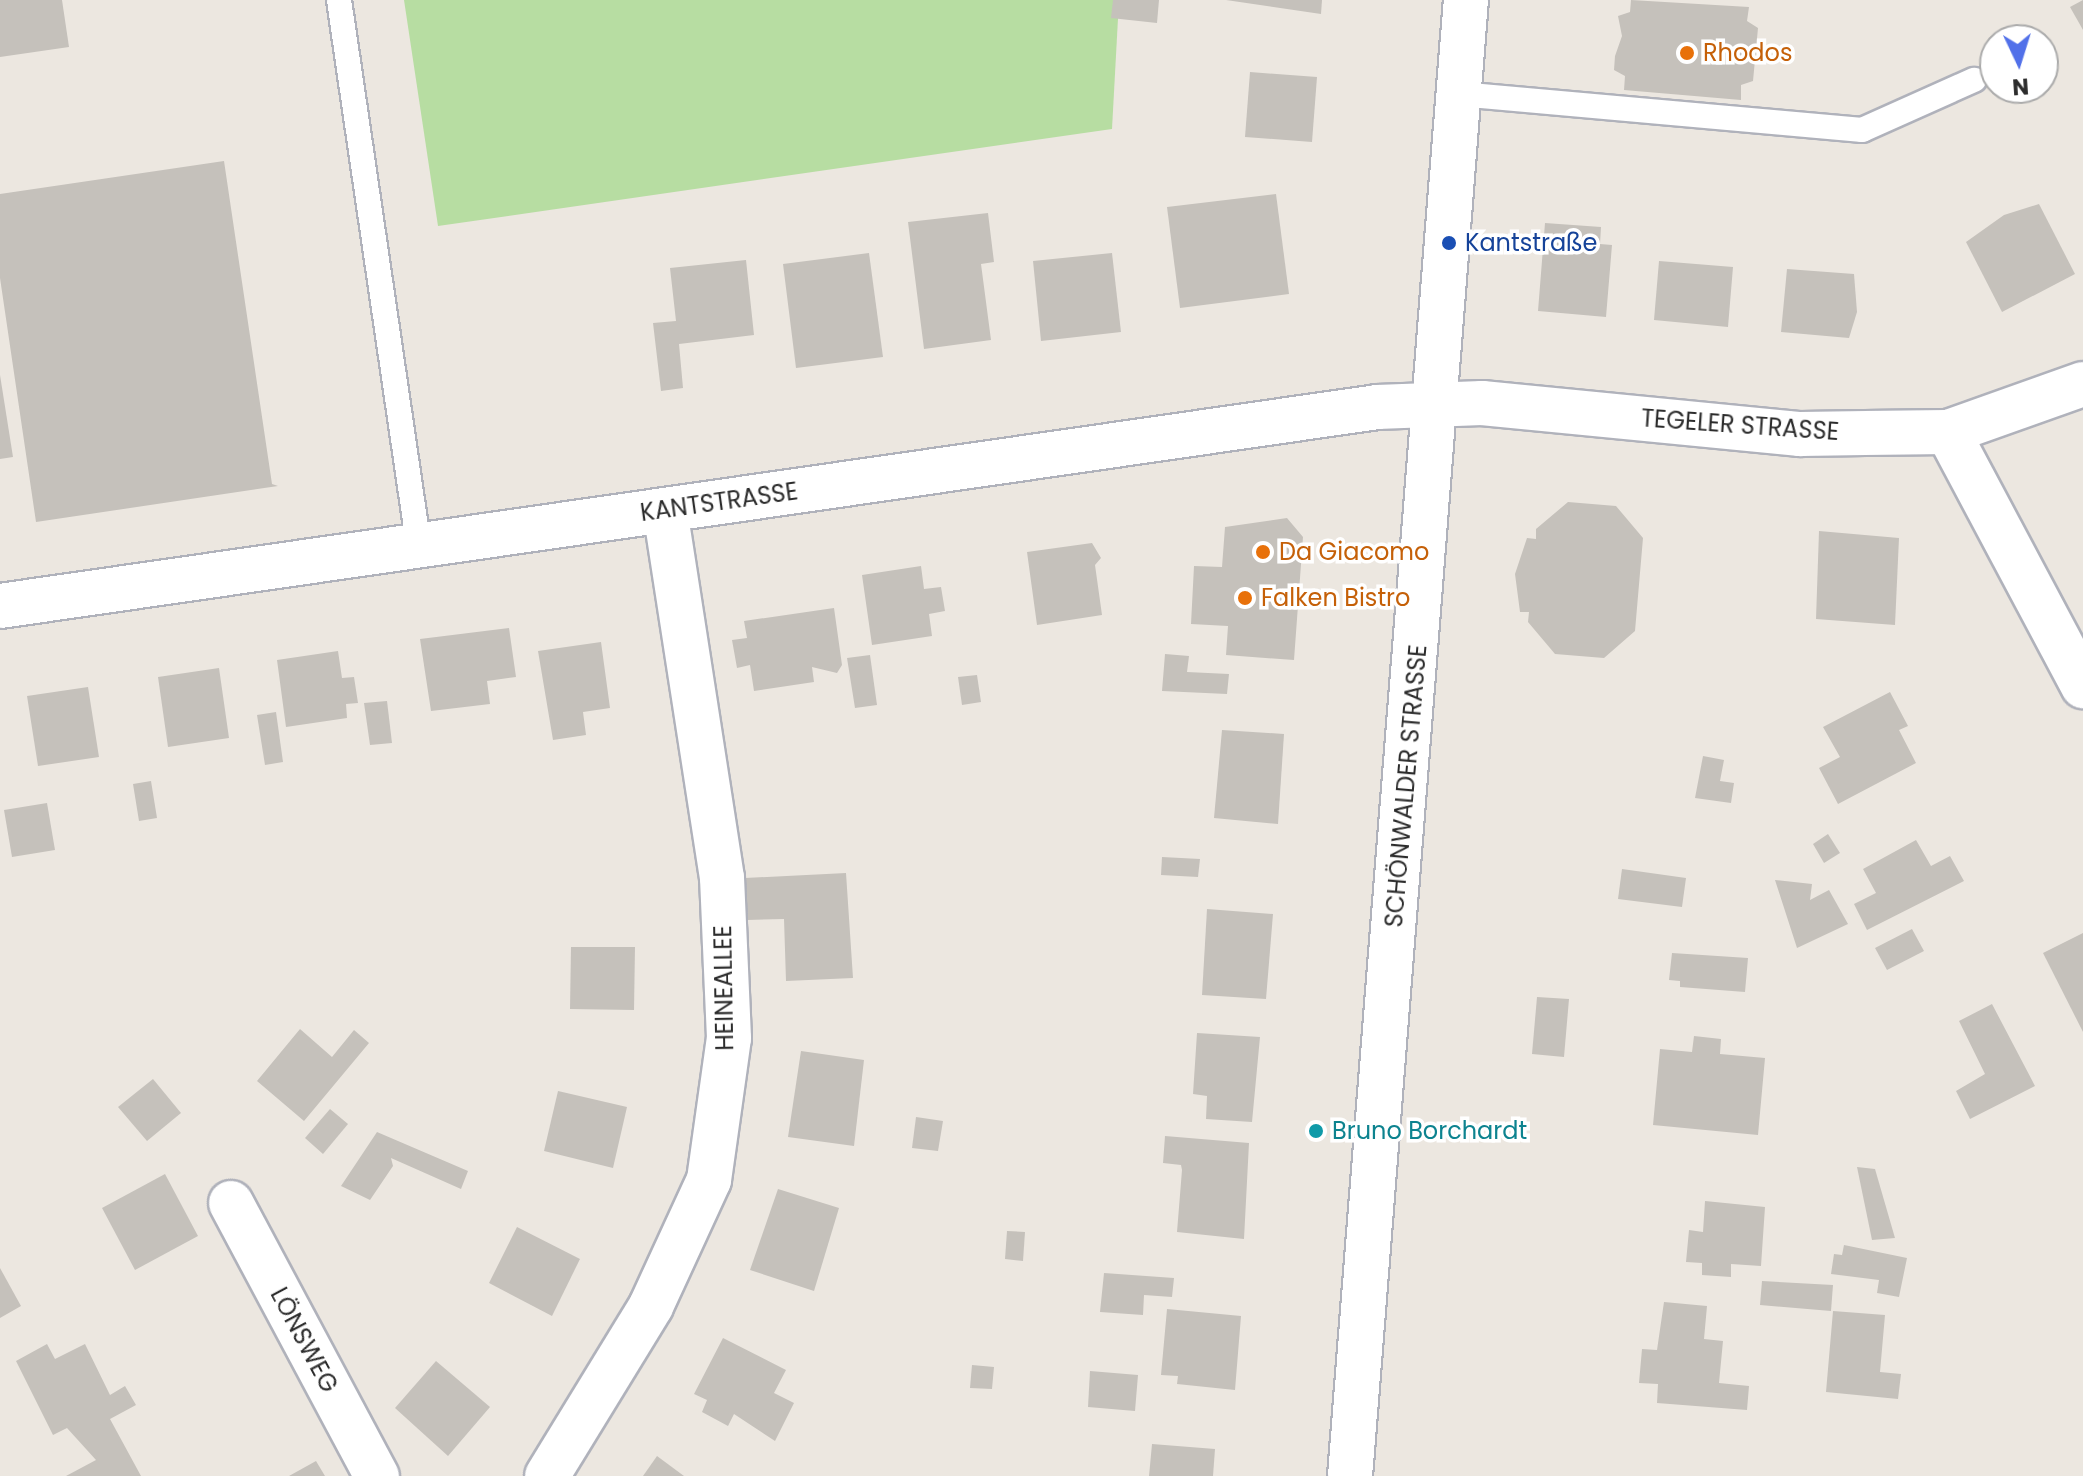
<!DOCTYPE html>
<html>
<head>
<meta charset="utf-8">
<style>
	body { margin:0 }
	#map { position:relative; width:2083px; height:1476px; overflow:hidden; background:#ece7e0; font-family:Poppins,sans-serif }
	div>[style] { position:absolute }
	.green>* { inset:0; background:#b7dda2 }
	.building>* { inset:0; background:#c5c1bb }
	.roads { filter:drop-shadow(2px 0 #b0b2bb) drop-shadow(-2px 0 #b0b2bb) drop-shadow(0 2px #b0b2bb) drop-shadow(0 -2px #b0b2bb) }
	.service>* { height:24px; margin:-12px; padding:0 12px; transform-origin:12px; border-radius:12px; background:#fff }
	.minor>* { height:44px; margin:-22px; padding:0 22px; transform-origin:22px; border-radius:22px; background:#fff }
	.secondary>* { height:44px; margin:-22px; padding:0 22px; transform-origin:22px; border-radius:22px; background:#fff }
	.dots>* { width:22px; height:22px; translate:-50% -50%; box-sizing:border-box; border:4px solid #fff; border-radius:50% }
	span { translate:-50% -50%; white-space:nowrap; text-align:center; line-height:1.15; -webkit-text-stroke:7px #fff; paint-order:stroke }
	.food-label { font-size:24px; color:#c56008 }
	.left { translate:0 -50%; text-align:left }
	.transit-label { font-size:24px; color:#164399 }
	.street-label { font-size:24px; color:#2c2c2c }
	.culture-label { font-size:24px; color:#0d838f }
	.north { position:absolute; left:1979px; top:24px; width:80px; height:80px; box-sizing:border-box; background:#fff; border:2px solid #ababab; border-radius:50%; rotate:176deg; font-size:22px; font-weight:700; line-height:32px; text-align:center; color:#2c2c2c }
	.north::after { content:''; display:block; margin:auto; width:28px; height:36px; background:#5170e9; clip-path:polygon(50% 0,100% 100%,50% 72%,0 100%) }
</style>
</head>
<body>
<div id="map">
	<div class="green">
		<div style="clip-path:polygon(404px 0,1119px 0,1112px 129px,438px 226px)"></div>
	</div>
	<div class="building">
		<div style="clip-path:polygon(0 0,62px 0,69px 47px,0 57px)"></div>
		<div style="clip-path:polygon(1113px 0,1159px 0,1157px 23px,1111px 18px)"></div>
		<div style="clip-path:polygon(1226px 0,1322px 0,1321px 14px)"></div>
		<div style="clip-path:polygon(1631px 0,1749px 7px,1747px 21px,1758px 28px,1753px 81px,1741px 85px,1741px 100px,1624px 90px,1625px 76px,1614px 70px,1615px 56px,1622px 36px,1618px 16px,1630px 12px)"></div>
		<div style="clip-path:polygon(2083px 0,2083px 30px,2070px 7px)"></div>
		<div style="clip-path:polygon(1250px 72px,1317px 77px,1312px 142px,1245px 137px)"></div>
		<div style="clip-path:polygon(224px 161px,272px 484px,278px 486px,36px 522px,0 278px,0 194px)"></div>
		<div style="clip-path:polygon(1276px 194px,1289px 294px,1180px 308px,1167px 207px)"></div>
		<div style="clip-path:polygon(2039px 204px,2075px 274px,2002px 312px,1966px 242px,2004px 215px)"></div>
		<div style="clip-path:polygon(988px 213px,994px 262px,981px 264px,991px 340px,924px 349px,908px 222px)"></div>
		<div style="clip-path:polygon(1545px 223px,1601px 227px,1600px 244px,1612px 245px,1606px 317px,1538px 311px)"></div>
		<div style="clip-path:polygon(869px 253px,883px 357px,796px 368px,783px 264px)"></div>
		<div style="clip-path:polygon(1112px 253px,1121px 332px,1041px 341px,1033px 261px)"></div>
		<div style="clip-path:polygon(746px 260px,754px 335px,679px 344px,683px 388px,661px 391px,653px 323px,676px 321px,670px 268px)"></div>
		<div style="clip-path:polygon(1659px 261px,1733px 267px,1728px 327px,1654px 320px)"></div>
		<div style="clip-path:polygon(1787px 269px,1854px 274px,1857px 312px,1849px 338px,1781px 332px)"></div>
		<div style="clip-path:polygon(0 375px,13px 457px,0 459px)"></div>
		<div style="clip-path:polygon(1568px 502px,1616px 506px,1643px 538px,1635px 631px,1604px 658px,1555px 654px,1528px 622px,1529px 612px,1520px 612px,1515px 574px,1527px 538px,1536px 539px,1536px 529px)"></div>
		<div style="clip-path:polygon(1287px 518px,1303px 537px,1294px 660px,1226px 655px,1228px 626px,1191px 624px,1194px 566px,1222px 567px,1225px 527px)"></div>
		<div style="clip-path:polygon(1819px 531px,1899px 538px,1895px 625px,1816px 619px)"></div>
		<div style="clip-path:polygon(1092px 543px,1101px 558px,1095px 565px,1102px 615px,1037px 625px,1027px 552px)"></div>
		<div style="clip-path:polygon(921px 566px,924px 589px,941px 587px,945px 611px,929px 614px,932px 636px,872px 645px,862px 575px)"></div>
		<div style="clip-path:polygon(834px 608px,842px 665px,837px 673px,812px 667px,814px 682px,754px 691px,750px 665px,737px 668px,732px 640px,747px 638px,744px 621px)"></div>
		<div style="clip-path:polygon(509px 628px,516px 677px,487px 681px,490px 704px,431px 711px,420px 639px)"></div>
		<div style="clip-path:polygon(601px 642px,610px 708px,583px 712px,586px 735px,553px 740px,538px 651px)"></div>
		<div style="clip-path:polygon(338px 651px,342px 678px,354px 677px,358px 703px,346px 704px,347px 718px,286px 727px,277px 660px)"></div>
		<div style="clip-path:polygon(1165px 654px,1189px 656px,1187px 672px,1229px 674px,1227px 694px,1162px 691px)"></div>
		<div style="clip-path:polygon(870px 655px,877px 705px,855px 708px,847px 658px)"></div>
		<div style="clip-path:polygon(219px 668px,229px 738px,168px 747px,158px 677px)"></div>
		<div style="clip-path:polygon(977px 675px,981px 702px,962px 705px,958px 677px)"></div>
		<div style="clip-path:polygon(88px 687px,99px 757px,38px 766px,27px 696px)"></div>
		<div style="clip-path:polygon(1890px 692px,1908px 726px,1899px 730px,1916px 763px,1838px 804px,1819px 768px,1840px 757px,1823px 727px)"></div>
		<div style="clip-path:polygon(387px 701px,392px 743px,370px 745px,364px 703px)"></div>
		<div style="clip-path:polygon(276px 712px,283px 762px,265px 765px,257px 715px)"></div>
		<div style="clip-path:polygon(1222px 730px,1284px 734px,1278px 824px,1214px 818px)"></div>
		<div style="clip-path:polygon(1703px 756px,1724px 760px,1720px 781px,1734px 783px,1731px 803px,1695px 798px)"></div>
		<div style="clip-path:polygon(151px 781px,157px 818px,139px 821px,133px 784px)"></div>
		<div style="clip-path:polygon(47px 803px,55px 850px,12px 857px,4px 810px)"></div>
		<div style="clip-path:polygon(1828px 834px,1840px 853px,1824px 863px,1813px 844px)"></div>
		<div style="clip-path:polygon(1916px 840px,1931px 866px,1950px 856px,1964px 881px,1867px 930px,1854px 904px,1876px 893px,1863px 869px)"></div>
		<div style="clip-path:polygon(1162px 857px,1200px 859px,1198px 877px,1161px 875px)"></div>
		<div style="clip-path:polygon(1622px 869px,1686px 878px,1682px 907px,1618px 899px)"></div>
		<div style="clip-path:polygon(846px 873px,853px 978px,786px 981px,784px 919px,747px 920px,745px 878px)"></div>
		<div style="clip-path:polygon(1775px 880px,1812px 884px,1810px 900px,1829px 890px,1848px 924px,1797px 948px)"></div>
		<div style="clip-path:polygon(1207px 909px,1273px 914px,1266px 999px,1202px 995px)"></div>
		<div style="clip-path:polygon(1912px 929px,1924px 951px,1887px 970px,1875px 948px)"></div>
		<div style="clip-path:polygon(2083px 933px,2083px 1032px,2043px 953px)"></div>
		<div style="clip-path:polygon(571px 947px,635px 947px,634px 1010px,570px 1009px)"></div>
		<div style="clip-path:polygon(1672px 953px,1748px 958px,1745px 992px,1680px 987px,1680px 981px,1669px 980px)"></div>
		<div style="clip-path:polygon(1537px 997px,1569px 999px,1564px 1057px,1532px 1054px)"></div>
		<div style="clip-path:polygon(1992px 1004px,2035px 1086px,1970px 1119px,1956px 1091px,1985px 1074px,1959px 1021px)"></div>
		<div style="clip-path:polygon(300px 1029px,332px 1057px,354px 1030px,369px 1043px,304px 1121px,257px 1081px)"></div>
		<div style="clip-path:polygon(1197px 1033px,1260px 1037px,1252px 1122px,1206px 1119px,1207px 1096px,1193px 1094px)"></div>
		<div style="clip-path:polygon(1694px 1036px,1721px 1039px,1720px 1054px,1765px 1058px,1758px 1135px,1653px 1125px,1660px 1049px,1692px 1052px)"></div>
		<div style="clip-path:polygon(801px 1051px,864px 1060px,854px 1146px,788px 1137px)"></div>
		<div style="clip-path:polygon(153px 1079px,181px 1113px,147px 1141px,118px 1107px)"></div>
		<div style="clip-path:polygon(558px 1091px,627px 1107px,613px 1168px,544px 1151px)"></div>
		<div style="clip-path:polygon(330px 1109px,348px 1124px,323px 1154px,305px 1138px)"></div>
		<div style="clip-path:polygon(916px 1117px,943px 1121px,938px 1151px,912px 1148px)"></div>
		<div style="clip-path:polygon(377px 1132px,468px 1171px,461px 1189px,391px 1158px,393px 1166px,370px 1200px,341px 1186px)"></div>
		<div style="clip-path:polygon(1165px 1136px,1249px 1143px,1244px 1239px,1177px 1232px,1182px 1170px,1181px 1165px,1163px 1163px)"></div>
		<div style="clip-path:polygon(1857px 1167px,1875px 1169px,1895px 1238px,1872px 1240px)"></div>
		<div style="clip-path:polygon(165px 1174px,198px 1236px,135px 1270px,102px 1208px)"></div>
		<div style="clip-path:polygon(778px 1189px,839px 1208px,814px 1291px,750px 1270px)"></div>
		<div style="clip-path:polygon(1705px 1201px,1765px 1207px,1761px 1266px,1731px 1264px,1731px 1277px,1702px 1275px,1702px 1263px,1686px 1262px,1689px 1230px,1703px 1232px)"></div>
		<div style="clip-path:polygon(517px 1227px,580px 1259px,552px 1316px,489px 1283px)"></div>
		<div style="clip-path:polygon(1007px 1231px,1025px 1232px,1023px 1261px,1005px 1259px)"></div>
		<div style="clip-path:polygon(1844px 1245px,1907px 1258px,1899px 1297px,1877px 1293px,1879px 1280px,1831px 1274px,1834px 1254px,1842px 1255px)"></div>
		<div style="clip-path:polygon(0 1268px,21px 1306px,0 1318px)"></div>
		<div style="clip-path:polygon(1104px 1273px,1174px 1278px,1172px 1297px,1144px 1295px,1143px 1315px,1100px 1312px)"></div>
		<div style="clip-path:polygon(1762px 1281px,1833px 1285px,1831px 1311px,1760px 1305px)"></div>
		<div style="clip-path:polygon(1664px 1302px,1707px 1306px,1704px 1339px,1723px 1341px,1719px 1383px,1749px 1386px,1747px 1410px,1657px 1403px,1658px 1384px,1639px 1383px,1642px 1349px,1657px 1350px)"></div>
		<div style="clip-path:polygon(1167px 1309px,1241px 1316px,1235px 1390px,1177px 1384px,1178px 1376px,1161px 1375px)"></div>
		<div style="clip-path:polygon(1833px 1311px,1885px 1315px,1880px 1372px,1901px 1374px,1898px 1399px,1826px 1392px)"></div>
		<div style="clip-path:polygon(723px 1338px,786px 1370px,774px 1393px,794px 1403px,775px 1441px,734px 1414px,728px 1426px,702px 1412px,707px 1400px,694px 1394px)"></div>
		<div style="clip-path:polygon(47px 1344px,55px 1359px,85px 1344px,110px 1395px,125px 1386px,136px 1405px,110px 1419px,141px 1476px,66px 1476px,96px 1460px,67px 1428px,53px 1435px,16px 1361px)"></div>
		<div style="clip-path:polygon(436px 1361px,490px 1407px,448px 1456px,395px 1408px)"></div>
		<div style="clip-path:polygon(972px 1365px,994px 1367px,992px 1389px,970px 1388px)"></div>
		<div style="clip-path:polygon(1090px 1371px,1138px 1375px,1135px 1411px,1088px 1407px)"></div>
		<div style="clip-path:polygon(1152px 1444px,1215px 1449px,1213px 1476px,1149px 1476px)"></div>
		<div style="clip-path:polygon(657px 1456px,684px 1476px,643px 1476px)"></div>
		<div style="clip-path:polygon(316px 1461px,325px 1476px,289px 1476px)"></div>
	</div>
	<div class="roads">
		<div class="service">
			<div style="left:339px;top:0;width:554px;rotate:81.69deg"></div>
			<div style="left:1459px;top:94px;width:405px;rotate:5.1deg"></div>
			<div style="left:1862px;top:130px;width:123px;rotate:-24.1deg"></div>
		</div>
		<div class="minor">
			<div style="left:1948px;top:432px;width:288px;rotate:62deg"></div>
			<div style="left:0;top:606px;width:1391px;rotate:-8.22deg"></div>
			<div style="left:1377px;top:407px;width:105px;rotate:-2.2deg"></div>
			<div style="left:1482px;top:403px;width:320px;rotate:5.6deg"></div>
			<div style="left:1800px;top:434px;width:148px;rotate:-0.8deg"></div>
			<div style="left:1948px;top:432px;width:143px;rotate:-19.6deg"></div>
			<div style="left:231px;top:1203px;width:310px;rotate:61.9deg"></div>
			<div style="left:547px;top:1476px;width:199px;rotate:-58.5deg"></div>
			<div style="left:651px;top:1306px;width:139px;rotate:-65.3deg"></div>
			<div style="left:709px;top:1180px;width:143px;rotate:-82deg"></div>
			<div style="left:729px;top:1038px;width:160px;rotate:-92.5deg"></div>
			<div style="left:722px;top:878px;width:372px;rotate:-98.8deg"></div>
		</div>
		<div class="secondary">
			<div style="left:1350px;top:1476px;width:1481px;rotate:-85.51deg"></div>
		</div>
	</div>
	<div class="dots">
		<div style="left:1687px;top:53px;background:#e8710a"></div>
		<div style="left:1449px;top:243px;background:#1a4fb4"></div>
		<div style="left:1263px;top:552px;background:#e8710a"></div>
		<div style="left:1245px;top:598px;background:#e8710a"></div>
		<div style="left:1316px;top:1131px;background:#0f9aa8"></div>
	</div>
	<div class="food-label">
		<span class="left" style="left:1703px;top:53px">Rhodos</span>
		<span class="left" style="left:1279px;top:552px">Da Giacomo</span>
		<span class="left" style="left:1261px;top:598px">Falken Bistro</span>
	</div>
	<div class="transit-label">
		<span class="left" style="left:1465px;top:243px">Kantstraße</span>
	</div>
	<div class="street-label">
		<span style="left:1740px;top:425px;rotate:4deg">TEGELER STRASSE</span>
		<span style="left:719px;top:502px;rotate:-8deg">KANTSTRASSE</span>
		<span style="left:1406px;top:786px;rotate:-85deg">SCHÖNWALDER STRASSE</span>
		<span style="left:724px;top:988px;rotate:-91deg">HEINEALLEE</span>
		<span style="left:304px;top:1340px;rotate:62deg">LÖNSWEG</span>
	</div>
	<div class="culture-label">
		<span class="left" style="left:1332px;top:1131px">Bruno Borchardt</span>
	</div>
	<div class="north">N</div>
</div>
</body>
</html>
